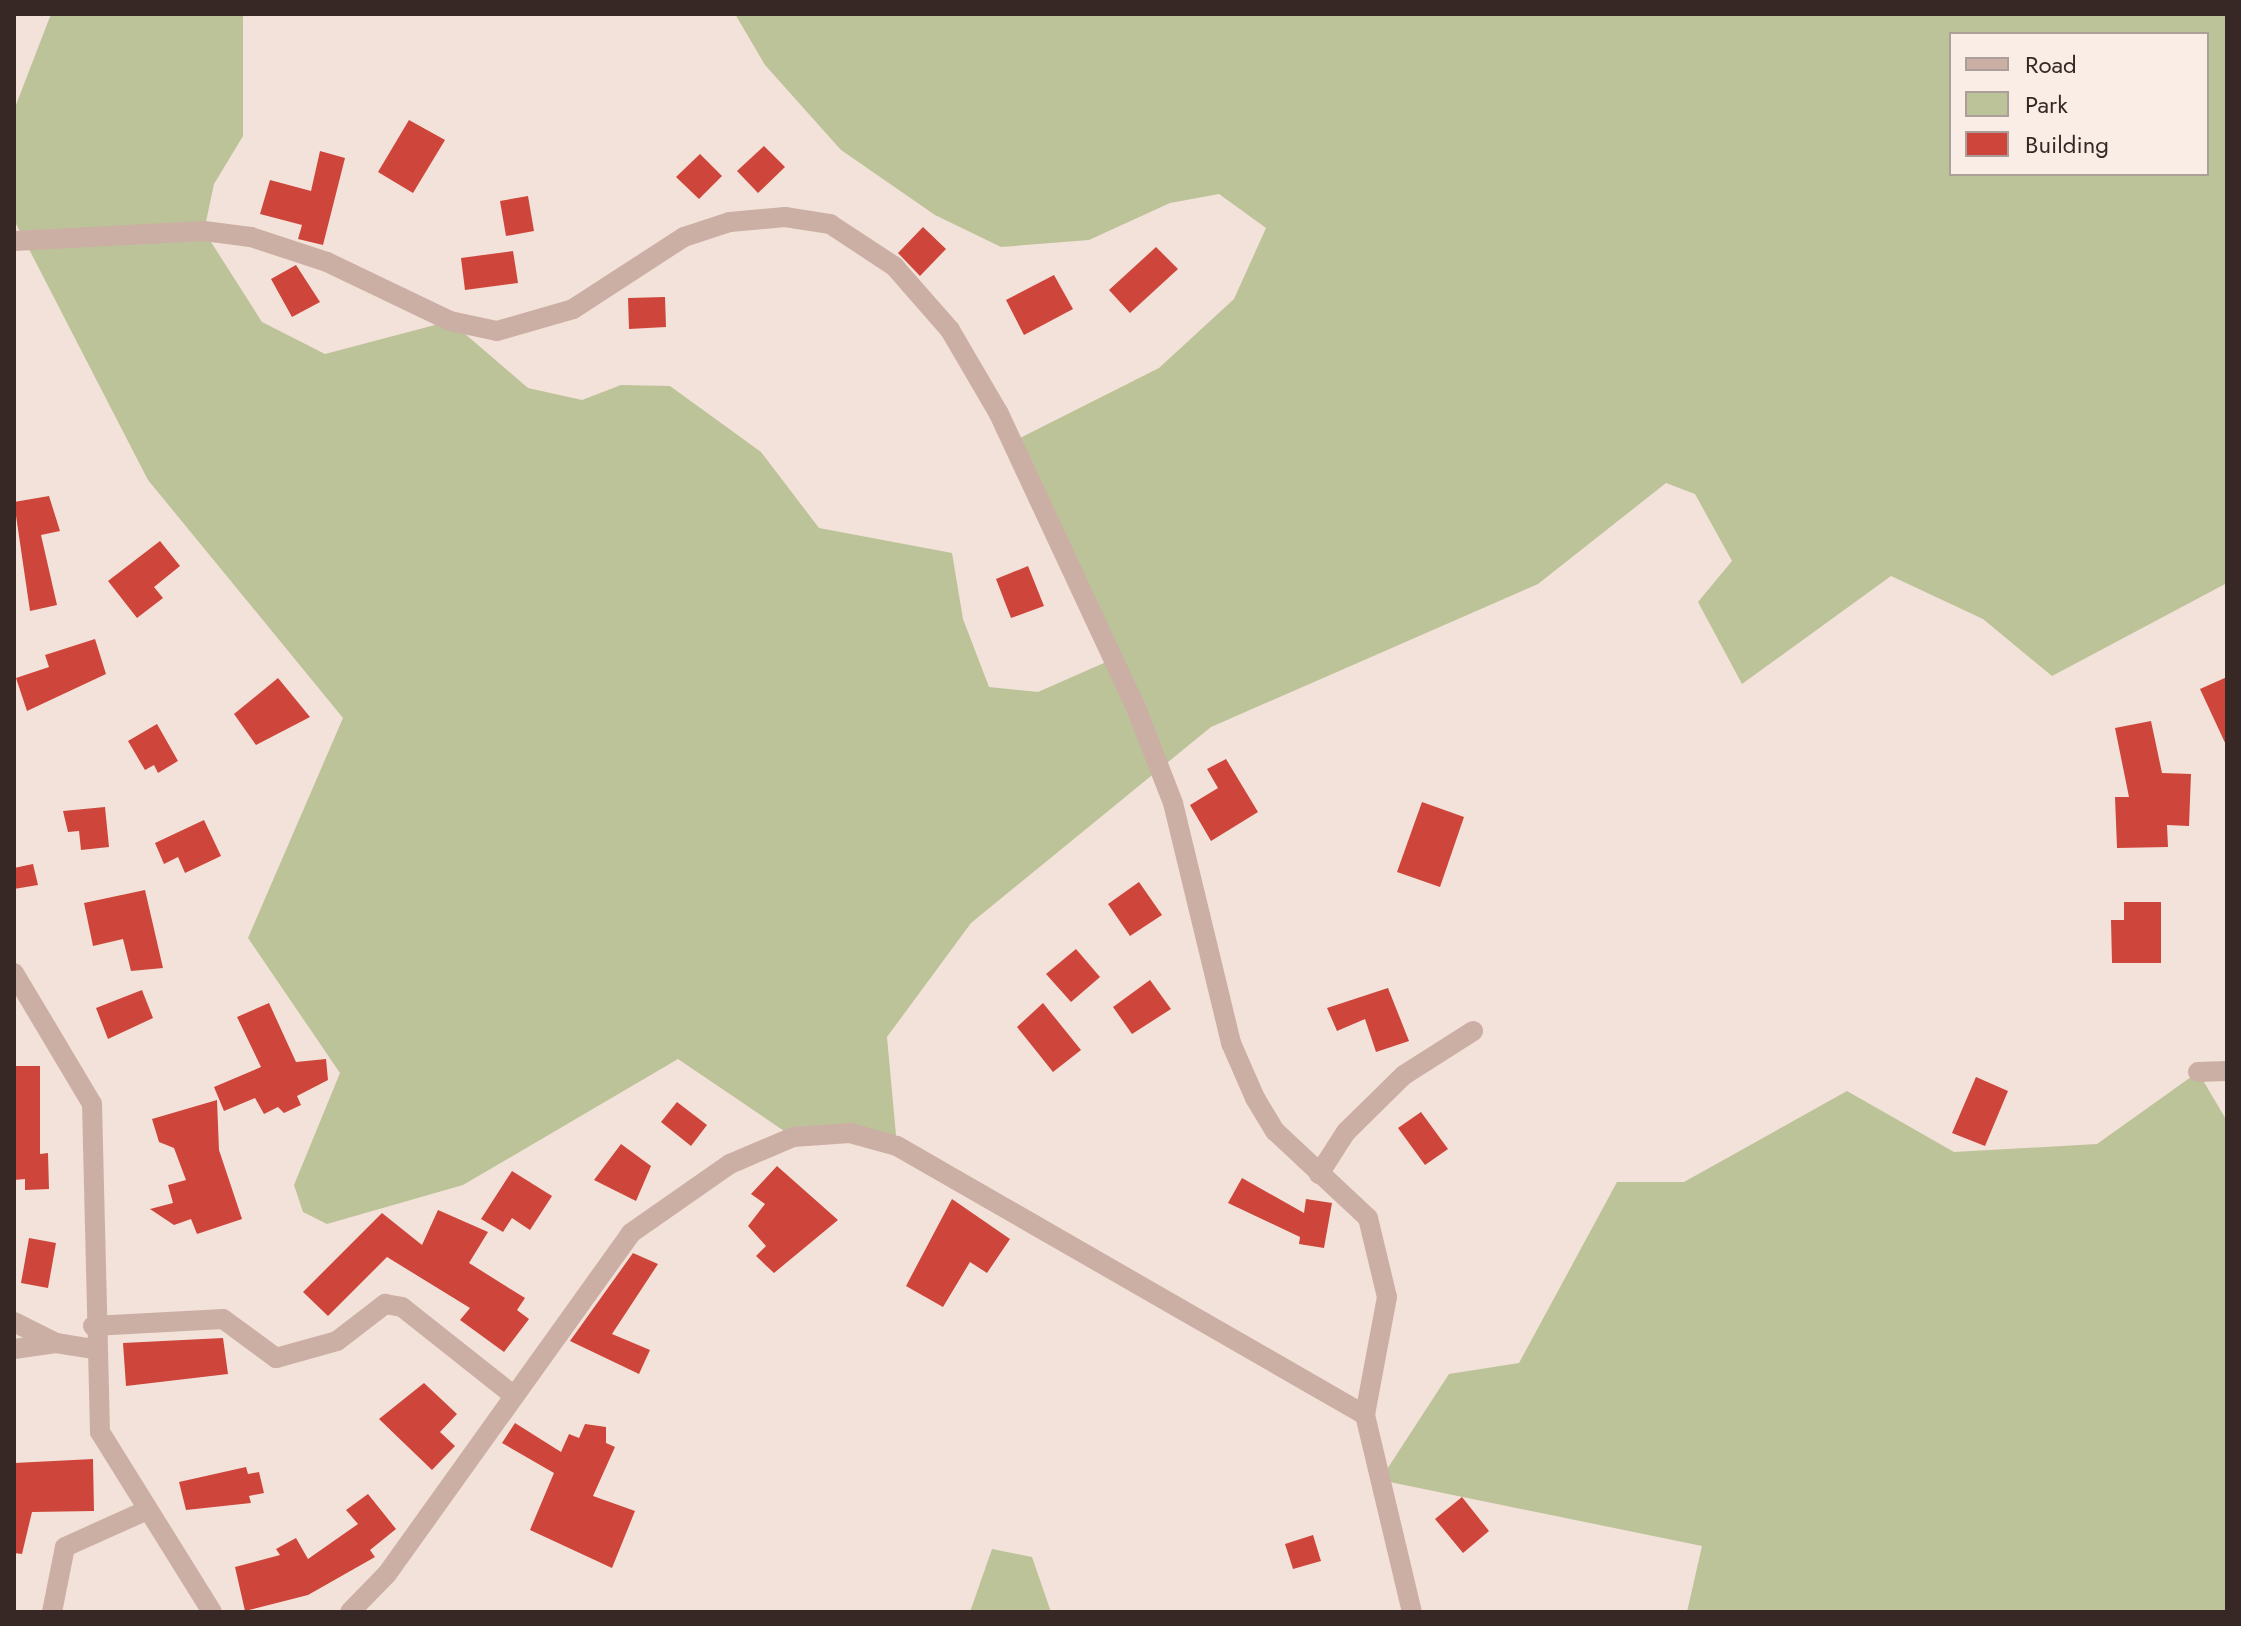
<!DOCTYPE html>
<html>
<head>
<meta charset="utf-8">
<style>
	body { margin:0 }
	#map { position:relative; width:2241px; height:1626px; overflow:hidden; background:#f3e2d9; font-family:Jost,sans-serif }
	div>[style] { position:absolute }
	.green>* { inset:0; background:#bcc398 }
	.building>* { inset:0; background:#ce453b }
	.minor>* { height:20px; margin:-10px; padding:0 10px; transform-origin:10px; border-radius:10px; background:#ccafa4 }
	span { translate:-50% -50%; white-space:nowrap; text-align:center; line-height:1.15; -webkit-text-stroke:6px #faede5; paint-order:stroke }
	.frame { position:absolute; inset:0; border:16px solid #372826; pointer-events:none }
	.legend { position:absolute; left:1949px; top:32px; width:260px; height:144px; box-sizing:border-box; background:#faede5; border:2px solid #ac9e99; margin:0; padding:10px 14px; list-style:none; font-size:24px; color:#372826 }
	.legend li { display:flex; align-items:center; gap:16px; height:40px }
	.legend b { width:40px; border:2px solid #ac9e99 }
</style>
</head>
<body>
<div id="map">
	<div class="green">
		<div style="clip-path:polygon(evenodd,51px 14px,243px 14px,243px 136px,214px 184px,204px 231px,262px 322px,325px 354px,450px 321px,528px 388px,582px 400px,621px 385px,670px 386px,761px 452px,819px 528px,952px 553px,963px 619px,989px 687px,1038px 692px,1113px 659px,1012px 442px,1159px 368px,1234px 299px,1266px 228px,1219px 194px,1170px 203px,1089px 240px,1001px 247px,935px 215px,841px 150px,765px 65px,735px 14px,2227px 14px,2227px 583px,2052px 676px,1983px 619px,1891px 576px,1742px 684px,1698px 602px,1732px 561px,1695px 494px,1666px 483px,1538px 584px,1211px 727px,971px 923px,887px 1037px,897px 1146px,793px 1137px,678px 1059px,463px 1185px,327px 1224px,303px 1212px,294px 1185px,340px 1073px,248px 938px,343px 718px,148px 480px,14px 220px,14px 110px,51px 14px,1951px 34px,2207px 34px,2207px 174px,1951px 174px,1951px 34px)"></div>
		<div style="clip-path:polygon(2198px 1072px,2227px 1121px,2227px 1612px,1687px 1612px,1702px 1546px,1380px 1480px,1449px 1374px,1519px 1363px,1617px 1182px,1684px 1182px,1847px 1091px,1954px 1152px,2097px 1144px)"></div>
		<div style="clip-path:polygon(992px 1549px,1032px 1557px,1051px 1612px,970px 1612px)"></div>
	</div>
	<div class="building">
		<div style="clip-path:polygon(409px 120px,445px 140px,413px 193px,378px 172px)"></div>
		<div style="clip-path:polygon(764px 146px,785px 167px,758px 193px,737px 171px)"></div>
		<div style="clip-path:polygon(320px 151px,345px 158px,323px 245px,298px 239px,302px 225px,260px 214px,270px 180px,311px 191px)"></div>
		<div style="clip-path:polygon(700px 154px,722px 176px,699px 199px,676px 177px)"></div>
		<div style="clip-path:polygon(528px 196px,534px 231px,506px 236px,500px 201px)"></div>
		<div style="clip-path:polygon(923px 227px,946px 249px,920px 276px,898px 253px)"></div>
		<div style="clip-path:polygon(1156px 247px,1178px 269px,1130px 313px,1109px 290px)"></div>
		<div style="clip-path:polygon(513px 251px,518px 283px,465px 290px,461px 258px)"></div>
		<div style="clip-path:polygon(296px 265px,320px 302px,292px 317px,271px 279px)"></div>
		<div style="clip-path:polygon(1054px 275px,1073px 309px,1024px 335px,1006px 300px)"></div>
		<div style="clip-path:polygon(665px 297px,666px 327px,629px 329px,628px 298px)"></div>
		<div style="clip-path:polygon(49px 496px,60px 531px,41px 535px,57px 605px,30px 611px,14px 502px)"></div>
		<div style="clip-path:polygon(160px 541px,180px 566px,154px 587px,163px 598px,137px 618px,108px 581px)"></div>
		<div style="clip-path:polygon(1028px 566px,1044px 606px,1011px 618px,996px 579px)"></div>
		<div style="clip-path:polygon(95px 639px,106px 674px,27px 711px,16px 678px,49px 667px,45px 655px)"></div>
		<div style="clip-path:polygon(2227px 677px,2227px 747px,2200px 689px)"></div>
		<div style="clip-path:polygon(278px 678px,310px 717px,256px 745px,234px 714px)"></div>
		<div style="clip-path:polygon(2151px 721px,2162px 773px,2191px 774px,2189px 826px,2167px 825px,2168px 847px,2117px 848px,2115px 797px,2129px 797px,2115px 728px)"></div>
		<div style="clip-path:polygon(157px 724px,178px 761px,158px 773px,154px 765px,145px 770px,128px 741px)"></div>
		<div style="clip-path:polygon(1226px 759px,1258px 812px,1211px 841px,1190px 805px,1218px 788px,1207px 769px)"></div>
		<div style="clip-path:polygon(1422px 802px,1464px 817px,1440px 887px,1397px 872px)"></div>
		<div style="clip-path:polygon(105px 807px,109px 847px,81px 850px,79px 831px,68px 832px,63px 811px)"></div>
		<div style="clip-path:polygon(204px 820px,221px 856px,185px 873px,178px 857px,164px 864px,155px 843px)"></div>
		<div style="clip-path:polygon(33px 864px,38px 885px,14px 889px,14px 868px)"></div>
		<div style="clip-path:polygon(1139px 882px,1162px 915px,1130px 936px,1108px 904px)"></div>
		<div style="clip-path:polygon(145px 890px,163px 968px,131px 971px,123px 939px,93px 946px,84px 903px)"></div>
		<div style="clip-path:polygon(2124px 902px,2161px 902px,2161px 963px,2112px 963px,2111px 920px,2124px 920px)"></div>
		<div style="clip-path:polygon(1076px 949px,1100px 977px,1071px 1002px,1046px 974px)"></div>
		<div style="clip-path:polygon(1150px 980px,1171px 1009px,1132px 1034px,1113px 1007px)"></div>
		<div style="clip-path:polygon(1388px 988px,1409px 1041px,1376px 1052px,1365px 1019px,1337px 1031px,1327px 1008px)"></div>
		<div style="clip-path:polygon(142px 990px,153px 1018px,108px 1039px,96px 1008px)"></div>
		<div style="clip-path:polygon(269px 1003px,296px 1062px,326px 1059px,328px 1080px,297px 1096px,301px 1105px,284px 1113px,278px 1107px,264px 1114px,255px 1098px,224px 1111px,214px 1087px,261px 1067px,237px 1017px)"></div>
		<div style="clip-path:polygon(1043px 1003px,1081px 1050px,1053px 1072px,1017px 1027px)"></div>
		<div style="clip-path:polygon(14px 1066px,40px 1066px,40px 1154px,48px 1153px,49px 1189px,25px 1190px,25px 1179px,14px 1180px)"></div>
		<div style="clip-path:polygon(1976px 1077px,2008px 1091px,1985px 1146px,1952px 1133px)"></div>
		<div style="clip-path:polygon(217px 1100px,219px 1150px,242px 1219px,197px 1234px,191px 1219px,174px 1225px,150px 1209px,173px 1203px,168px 1185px,186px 1180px,174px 1148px,159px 1142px,152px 1119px)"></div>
		<div style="clip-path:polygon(677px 1102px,707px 1125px,691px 1146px,661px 1122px)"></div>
		<div style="clip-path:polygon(1421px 1112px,1448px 1149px,1425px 1165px,1398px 1128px)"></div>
		<div style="clip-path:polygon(621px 1144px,651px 1166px,636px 1201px,594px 1180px)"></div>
		<div style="clip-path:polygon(777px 1166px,838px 1220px,774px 1273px,756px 1256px,766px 1246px,748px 1226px,765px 1204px,751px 1194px)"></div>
		<div style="clip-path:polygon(512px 1171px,552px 1196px,530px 1230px,512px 1218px,503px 1232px,481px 1219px)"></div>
		<div style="clip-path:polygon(1242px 1178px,1304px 1213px,1306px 1199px,1332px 1203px,1324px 1248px,1299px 1244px,1300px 1237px,1228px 1203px)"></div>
		<div style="clip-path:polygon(952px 1199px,1010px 1239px,987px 1273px,970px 1262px,943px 1307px,906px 1286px)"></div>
		<div style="clip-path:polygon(438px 1210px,488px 1232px,469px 1263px,525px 1298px,517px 1310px,529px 1319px,504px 1352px,460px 1320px,470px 1308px,387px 1257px,328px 1316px,303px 1292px,382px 1213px,422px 1245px)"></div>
		<div style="clip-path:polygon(29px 1238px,56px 1243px,48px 1288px,21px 1283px)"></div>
		<div style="clip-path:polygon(633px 1253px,658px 1264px,612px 1334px,650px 1350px,639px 1374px,570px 1341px)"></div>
		<div style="clip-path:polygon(223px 1338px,228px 1374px,126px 1386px,123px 1343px)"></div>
		<div style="clip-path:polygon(424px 1383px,457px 1414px,440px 1432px,455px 1446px,432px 1470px,379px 1419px)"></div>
		<div style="clip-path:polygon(515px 1423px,561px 1452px,569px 1434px,579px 1438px,585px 1424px,606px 1427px,606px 1443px,615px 1447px,593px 1496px,635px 1511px,612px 1568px,530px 1530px,554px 1473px,502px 1443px)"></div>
		<div style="clip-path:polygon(93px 1459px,94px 1511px,32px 1512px,22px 1554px,14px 1553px,14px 1463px)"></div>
		<div style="clip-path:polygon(246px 1467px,248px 1474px,259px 1472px,264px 1493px,249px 1496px,251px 1503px,186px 1510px,179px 1482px)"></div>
		<div style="clip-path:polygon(368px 1494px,396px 1529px,370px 1550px,375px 1557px,308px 1595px,245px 1611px,235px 1567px,280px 1555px,276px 1549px,296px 1538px,308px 1559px,358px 1524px,346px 1510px)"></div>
		<div style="clip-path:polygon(1462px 1497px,1489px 1531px,1463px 1553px,1435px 1519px)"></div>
		<div style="clip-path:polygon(1313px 1535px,1321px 1561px,1293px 1569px,1285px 1544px)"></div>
	</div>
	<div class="minor">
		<div style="left:14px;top:241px;width:190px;rotate:-3deg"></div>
		<div style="left:204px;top:231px;width:47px;rotate:7.3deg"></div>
		<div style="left:251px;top:237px;width:80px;rotate:18.2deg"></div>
		<div style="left:327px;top:262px;width:136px;rotate:25.6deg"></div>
		<div style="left:450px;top:321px;width:48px;rotate:12deg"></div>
		<div style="left:497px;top:331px;width:79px;rotate:-16.1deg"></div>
		<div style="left:573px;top:309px;width:132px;rotate:-33deg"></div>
		<div style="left:684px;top:237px;width:48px;rotate:-18.1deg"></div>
		<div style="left:730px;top:222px;width:55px;rotate:-5.2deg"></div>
		<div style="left:785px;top:217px;width:46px;rotate:8.8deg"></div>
		<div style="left:830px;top:224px;width:77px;rotate:33.3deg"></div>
		<div style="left:894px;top:266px;width:85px;rotate:48.8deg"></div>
		<div style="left:950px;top:330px;width:97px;rotate:59.7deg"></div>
		<div style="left:999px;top:414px;width:324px;rotate:65deg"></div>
		<div style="left:1136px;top:708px;width:102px;rotate:68.7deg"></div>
		<div style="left:1173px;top:803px;width:247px;rotate:76.4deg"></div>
		<div style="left:1231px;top:1043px;width:60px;rotate:66.4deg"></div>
		<div style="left:1255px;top:1098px;width:39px;rotate:59deg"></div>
		<div style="left:1275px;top:1131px;width:127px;rotate:43.1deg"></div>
		<div style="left:1368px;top:1218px;width:81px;rotate:76.5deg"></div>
		<div style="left:1387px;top:1297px;width:120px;rotate:100.6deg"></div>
		<div style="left:1365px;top:1415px;width:203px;rotate:76.6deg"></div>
		<div style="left:14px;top:973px;width:152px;rotate:59.2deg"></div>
		<div style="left:92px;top:1104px;width:328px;rotate:88.6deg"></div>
		<div style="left:100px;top:1432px;width:212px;rotate:58.1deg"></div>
		<div style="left:2198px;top:1072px;width:29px;rotate:-2deg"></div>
		<div style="left:1319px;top:1174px;width:50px;rotate:-57.3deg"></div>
		<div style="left:1346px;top:1132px;width:81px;rotate:-44.5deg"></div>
		<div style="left:1404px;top:1075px;width:82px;rotate:-32.5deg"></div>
		<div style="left:14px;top:1322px;width:47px;rotate:26.6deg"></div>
		<div style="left:93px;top:1326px;width:130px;rotate:-3.1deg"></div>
		<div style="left:223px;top:1319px;width:66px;rotate:36.3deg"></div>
		<div style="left:276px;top:1358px;width:63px;rotate:-15.6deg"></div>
		<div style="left:337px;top:1341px;width:61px;rotate:-37.6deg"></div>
		<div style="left:385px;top:1304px;width:17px;rotate:10deg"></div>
		<div style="left:402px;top:1307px;width:142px;rotate:38.4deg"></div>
		<div style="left:14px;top:1349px;width:42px;rotate:-8.1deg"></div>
		<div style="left:56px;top:1343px;width:37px;rotate:9deg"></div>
		<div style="left:52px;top:1612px;width:66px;rotate:-78.7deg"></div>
		<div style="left:65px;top:1547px;width:88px;rotate:-24.2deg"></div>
		<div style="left:350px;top:1612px;width:53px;rotate:-45.8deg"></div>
		<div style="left:387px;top:1574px;width:419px;rotate:-54.4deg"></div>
		<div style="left:631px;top:1233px;width:121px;rotate:-34.9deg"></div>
		<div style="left:730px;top:1164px;width:69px;rotate:-23.2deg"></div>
		<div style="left:793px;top:1137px;width:57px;rotate:-4deg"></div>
		<div style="left:850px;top:1133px;width:49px;rotate:15.5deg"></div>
		<div style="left:897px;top:1146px;width:540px;rotate:29.89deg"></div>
	</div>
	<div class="frame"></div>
	<ul class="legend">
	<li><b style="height:10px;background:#ccafa4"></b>Road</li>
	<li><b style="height:22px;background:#bcc398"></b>Park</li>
	<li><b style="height:22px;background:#ce453b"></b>Building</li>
	</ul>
</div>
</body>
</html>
